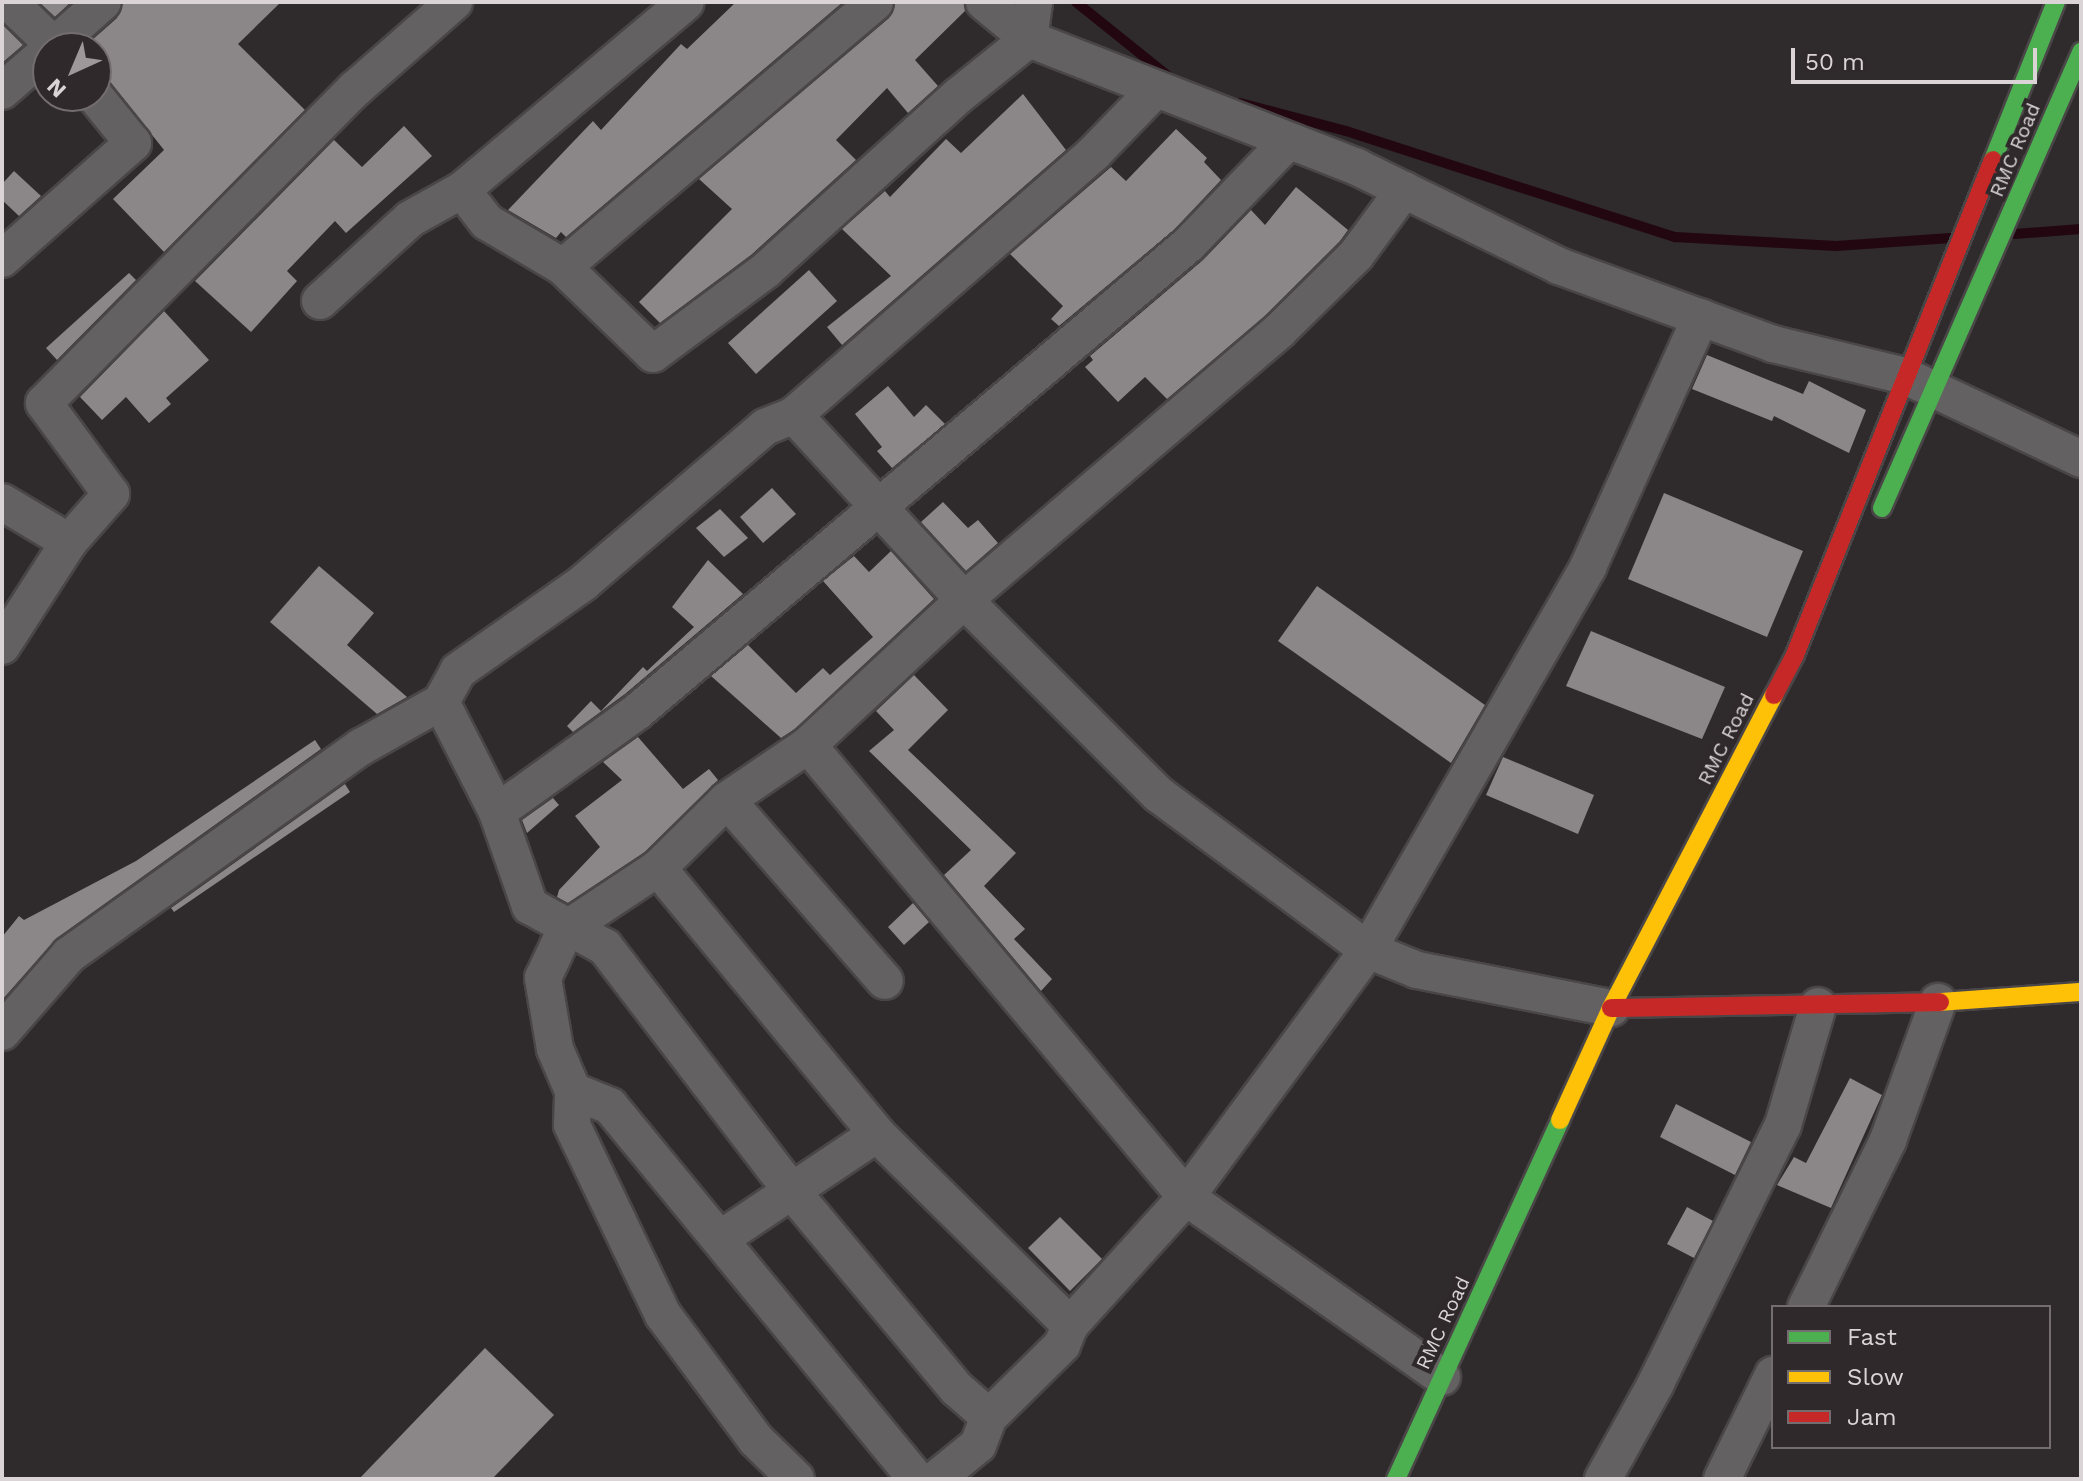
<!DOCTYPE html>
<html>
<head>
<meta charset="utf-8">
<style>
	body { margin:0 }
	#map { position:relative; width:2083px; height:1481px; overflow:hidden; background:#2f2a2c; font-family:"Work Sans",sans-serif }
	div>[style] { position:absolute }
	.stream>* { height:10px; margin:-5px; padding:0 5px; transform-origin:5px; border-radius:5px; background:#220711 }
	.building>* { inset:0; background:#8b8688 }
	.roads { filter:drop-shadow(2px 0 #4a4647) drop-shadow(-2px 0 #4a4647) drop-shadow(0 2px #4a4647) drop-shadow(0 -2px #4a4647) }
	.street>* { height:36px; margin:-18px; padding:0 18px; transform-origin:18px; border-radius:18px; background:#646162 }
	.fast>* { height:18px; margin:-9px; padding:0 9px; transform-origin:9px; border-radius:9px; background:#4caf50 }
	.slow>* { height:18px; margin:-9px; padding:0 9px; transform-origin:9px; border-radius:9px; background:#ffc107 }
	.jam>* { height:18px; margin:-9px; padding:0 9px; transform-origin:9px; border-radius:9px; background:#c62828 }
	span { translate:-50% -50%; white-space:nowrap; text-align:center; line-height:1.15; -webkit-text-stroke:8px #30292b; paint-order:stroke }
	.street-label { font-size:20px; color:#dad4d6 }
	.frame { position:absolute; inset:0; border:4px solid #dad4d6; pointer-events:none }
	.legend { position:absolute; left:1771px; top:1305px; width:280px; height:144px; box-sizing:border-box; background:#30292b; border:2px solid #746d6f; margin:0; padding:10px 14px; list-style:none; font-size:24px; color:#dad4d6 }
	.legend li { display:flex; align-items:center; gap:16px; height:40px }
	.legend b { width:40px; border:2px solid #746d6f }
	.north { position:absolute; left:32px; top:32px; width:80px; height:80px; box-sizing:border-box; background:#30292b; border:2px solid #746d6f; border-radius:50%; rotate:224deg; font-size:22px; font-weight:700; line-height:32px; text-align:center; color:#dad4d6 }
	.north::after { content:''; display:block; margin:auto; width:28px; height:36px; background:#9e989a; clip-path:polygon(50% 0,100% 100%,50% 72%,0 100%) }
	.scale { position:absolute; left:1791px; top:48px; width:246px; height:36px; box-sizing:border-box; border:4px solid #dad4d6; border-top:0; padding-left:10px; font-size:24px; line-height:28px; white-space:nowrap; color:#dad4d6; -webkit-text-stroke:6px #30292b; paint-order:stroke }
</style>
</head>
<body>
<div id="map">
	<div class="stream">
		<div style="left:1076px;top:2px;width:124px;rotate:38.8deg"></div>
		<div style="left:1240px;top:103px;width:110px;rotate:14.8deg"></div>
		<div style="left:1346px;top:131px;width:346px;rotate:17.9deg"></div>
		<div style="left:1675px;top:237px;width:161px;rotate:3.2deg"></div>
		<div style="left:1836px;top:246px;width:115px;rotate:-4deg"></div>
		<div style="left:2015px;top:234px;width:66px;rotate:-4.3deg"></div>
	</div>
	<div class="building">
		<div style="clip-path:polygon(39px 2px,71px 2px,55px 17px)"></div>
		<div style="clip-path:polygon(123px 2px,281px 2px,238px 44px,305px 110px,164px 252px,113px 199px,164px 150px,111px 83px,96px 76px,96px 48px,83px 48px,117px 18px)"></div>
		<div style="clip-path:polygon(736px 2px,843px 2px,566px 237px,561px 232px,556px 238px,508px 210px,593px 121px,601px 130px,681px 44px,687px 49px)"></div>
		<div style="clip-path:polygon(895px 2px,964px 2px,965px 11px,915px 60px,938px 86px,908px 113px,887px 88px,836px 140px,856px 160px,751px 255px,660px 323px,639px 302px,732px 209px,699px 179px,889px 18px)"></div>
		<div style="clip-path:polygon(4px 26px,23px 45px,2px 63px,2px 28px)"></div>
		<div style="clip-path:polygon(1023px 94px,1066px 150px,842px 345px,827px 327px,891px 276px,842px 229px,885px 191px,890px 197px,946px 139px,961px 153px)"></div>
		<div style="clip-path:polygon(404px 126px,432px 156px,346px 233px,335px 221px,287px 271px,297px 281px,251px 332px,195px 281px,334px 140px,362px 167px)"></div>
		<div style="clip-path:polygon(1176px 129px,1207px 158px,1204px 162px,1221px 180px,1175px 229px,1059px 326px,1051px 319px,1063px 306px,1010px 254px,1111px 167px,1126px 181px)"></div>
		<div style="clip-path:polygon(14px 171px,41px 196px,19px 216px,2px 200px,2px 184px)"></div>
		<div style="clip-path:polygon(1296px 187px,1348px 230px,1340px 241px,1265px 316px,1167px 399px,1145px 377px,1118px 402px,1085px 367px,1093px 360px,1090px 356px,1203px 260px,1251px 210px,1265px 225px)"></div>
		<div style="clip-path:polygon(809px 270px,837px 301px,756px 374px,728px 343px)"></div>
		<div style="clip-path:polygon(129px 273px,136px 280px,57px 360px,46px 348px)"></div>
		<div style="clip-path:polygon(164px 311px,209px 360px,166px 398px,171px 404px,149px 423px,126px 397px,102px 420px,80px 397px)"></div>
		<div style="clip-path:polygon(1707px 355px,1803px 394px,1809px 381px,1866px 410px,1849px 453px,1774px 416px,1772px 421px,1692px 389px)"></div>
		<div style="clip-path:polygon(888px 386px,914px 417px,926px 405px,945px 424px,892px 468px,877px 451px,882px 447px,855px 414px)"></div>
		<div style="clip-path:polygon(772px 488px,796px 514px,763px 543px,740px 517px)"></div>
		<div style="clip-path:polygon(1664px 493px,1803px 551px,1767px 637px,1628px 579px)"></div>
		<div style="clip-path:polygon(943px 502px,968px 528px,978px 520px,998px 543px,966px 571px,921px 522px)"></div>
		<div style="clip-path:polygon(720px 509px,748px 538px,724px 557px,696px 528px)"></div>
		<div style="clip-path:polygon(891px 551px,934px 599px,795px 729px,781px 738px,711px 676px,748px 645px,796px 693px,823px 668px,830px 675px,873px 637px,823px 581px,854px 556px,869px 572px)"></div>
		<div style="clip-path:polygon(708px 560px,743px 594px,625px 694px,573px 732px,567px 726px,591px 701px,601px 711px,643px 667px,647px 671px,694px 627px,672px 607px)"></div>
		<div style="clip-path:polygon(319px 566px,374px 613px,347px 645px,407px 697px,377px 714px,270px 622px)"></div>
		<div style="clip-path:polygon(1317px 586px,1485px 705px,1451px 763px,1278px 641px)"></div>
		<div style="clip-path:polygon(1591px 631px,1725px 687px,1702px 739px,1566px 686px)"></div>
		<div style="clip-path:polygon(914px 675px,948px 710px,908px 750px,1016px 853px,984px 886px,1025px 929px,1014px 939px,1052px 979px,1041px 991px,944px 875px,971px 850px,869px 751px,894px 730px,876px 711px)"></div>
		<div style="clip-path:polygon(638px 737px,683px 789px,709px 769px,718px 780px,645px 852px,568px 903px,557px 897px,559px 890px,600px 847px,575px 816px,622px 780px,603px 762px)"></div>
		<div style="clip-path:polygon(315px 740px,321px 749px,57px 938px,2px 1000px,2px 937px,19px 916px,24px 920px,136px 861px)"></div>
		<div style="clip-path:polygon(1503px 757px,1594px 795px,1578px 834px,1486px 795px)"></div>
		<div style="clip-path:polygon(345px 784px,350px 792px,174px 912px,171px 908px)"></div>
		<div style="clip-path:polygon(553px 798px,559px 805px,527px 833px,522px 820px)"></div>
		<div style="clip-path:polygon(913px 903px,929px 922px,904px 945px,888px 927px)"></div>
		<div style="clip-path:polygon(1850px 1078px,1882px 1095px,1831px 1208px,1777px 1185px,1794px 1157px,1806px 1163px)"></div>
		<div style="clip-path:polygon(1676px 1104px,1751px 1142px,1735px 1175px,1660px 1137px)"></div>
		<div style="clip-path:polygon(1687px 1207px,1713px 1221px,1694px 1258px,1667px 1244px)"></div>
		<div style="clip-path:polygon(1060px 1217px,1102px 1259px,1070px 1291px,1028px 1248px)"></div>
		<div style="clip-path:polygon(485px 1348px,554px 1415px,492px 1479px,359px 1479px)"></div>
	</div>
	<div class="roads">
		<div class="street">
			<div style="left:9px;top:2px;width:66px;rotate:43.8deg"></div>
			<div style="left:984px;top:2px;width:58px;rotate:39.4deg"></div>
			<div style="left:1029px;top:39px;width:352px;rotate:21.3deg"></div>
			<div style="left:1357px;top:167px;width:225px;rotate:26.1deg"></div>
			<div style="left:1559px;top:266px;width:228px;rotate:20deg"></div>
			<div style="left:1773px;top:344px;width:136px;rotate:13.6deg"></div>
			<div style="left:1905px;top:376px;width:195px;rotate:25.2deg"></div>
			<div style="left:51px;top:48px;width:69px;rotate:-41.5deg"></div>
			<div style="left:2px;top:91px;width:61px;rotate:-41deg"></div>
			<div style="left:462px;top:190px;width:41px;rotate:52deg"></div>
			<div style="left:487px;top:222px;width:88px;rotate:30.6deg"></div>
			<div style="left:563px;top:267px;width:125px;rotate:44deg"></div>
			<div style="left:653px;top:354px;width:141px;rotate:-36.6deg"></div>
			<div style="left:766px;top:270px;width:259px;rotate:-42.2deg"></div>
			<div style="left:958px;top:96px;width:91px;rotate:-38.8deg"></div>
			<div style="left:1029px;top:39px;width:37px;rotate:-82deg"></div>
			<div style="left:2px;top:259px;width:175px;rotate:-41.5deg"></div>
			<div style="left:133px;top:143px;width:60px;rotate:-129deg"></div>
			<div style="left:563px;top:267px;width:409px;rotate:-40.3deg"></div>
			<div style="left:320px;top:301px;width:122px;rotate:-42.3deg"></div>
			<div style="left:410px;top:219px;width:60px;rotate:-29.1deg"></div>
			<div style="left:462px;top:190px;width:292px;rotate:-40deg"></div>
			<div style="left:794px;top:415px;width:251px;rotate:47.4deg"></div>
			<div style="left:964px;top:600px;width:274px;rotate:45deg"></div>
			<div style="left:1158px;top:794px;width:262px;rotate:36.6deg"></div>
			<div style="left:1368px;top:950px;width:53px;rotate:22.2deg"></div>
			<div style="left:1417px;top:970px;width:198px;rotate:11.1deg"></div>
			<div style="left:2px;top:502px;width:78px;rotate:30.8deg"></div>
			<div style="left:69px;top:542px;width:64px;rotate:-48.8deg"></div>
			<div style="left:111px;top:494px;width:113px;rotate:-126.4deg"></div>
			<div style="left:44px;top:403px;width:442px;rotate:-45.3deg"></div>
			<div style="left:355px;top:89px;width:132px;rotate:-41.3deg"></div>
			<div style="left:2px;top:646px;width:124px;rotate:-57.2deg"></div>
			<div style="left:441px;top:702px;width:123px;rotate:63deg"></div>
			<div style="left:497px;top:812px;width:100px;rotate:70.7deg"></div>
			<div style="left:530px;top:906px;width:85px;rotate:28.7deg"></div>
			<div style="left:605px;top:947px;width:306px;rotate:52.6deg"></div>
			<div style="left:791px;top:1190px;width:259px;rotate:50.2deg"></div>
			<div style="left:957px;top:1389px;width:43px;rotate:41.2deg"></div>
			<div style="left:808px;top:745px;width:589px;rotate:50.09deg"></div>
			<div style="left:1186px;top:1197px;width:313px;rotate:35.1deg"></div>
			<div style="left:727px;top:800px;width:240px;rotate:48.9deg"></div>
			<div style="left:497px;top:812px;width:173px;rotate:-35.6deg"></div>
			<div style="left:638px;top:711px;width:722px;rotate:-40.28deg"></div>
			<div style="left:1189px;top:244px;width:143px;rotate:-46.1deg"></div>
			<div style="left:658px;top:868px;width:345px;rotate:50.5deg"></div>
			<div style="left:877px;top:1134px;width:272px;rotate:44.7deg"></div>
			<div style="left:2px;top:1032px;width:102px;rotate:-49deg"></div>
			<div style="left:69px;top:955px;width:359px;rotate:-35.5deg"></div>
			<div style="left:361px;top:747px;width:92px;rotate:-29.4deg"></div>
			<div style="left:441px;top:702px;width:35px;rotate:-61deg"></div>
			<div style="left:458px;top:671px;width:153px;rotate:-35.1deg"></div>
			<div style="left:583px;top:583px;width:240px;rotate:-40.6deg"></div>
			<div style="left:765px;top:427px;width:31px;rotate:-22deg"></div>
			<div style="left:794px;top:415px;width:398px;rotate:-41.1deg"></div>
			<div style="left:1094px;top:153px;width:86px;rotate:-45.9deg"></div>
			<div style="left:573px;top:1091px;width:40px;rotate:22deg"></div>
			<div style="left:610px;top:1106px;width:482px;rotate:50.6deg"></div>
			<div style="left:720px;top:1239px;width:189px;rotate:-33.8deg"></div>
			<div style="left:1806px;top:1307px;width:186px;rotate:-63.8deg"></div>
			<div style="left:1888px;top:1140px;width:147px;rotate:-70.1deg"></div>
			<div style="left:796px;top:1479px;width:56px;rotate:-135.7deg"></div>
			<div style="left:756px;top:1440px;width:156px;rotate:-126.6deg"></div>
			<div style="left:663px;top:1315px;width:211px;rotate:-115.6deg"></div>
			<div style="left:572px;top:1125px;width:34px;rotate:-88deg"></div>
			<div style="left:573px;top:1091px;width:46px;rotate:-113.2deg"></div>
			<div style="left:555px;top:1049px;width:72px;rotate:-99.6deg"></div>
			<div style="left:543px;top:978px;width:54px;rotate:-64.9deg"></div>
			<div style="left:566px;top:929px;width:110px;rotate:-33.5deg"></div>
			<div style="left:658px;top:868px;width:97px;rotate:-44.6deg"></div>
			<div style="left:727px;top:800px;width:98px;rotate:-34.2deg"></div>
			<div style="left:808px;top:745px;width:213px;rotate:-42.9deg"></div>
			<div style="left:964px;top:600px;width:414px;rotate:-40.5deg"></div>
			<div style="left:1279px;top:331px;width:108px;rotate:-44.6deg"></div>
			<div style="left:1356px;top:255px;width:81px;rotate:-53.6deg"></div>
			<div style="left:936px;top:1479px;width:54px;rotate:-39deg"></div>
			<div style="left:978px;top:1445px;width:30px;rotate:-69deg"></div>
			<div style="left:989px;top:1417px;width:103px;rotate:-44.6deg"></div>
			<div style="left:1062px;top:1345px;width:22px;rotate:-68deg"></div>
			<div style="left:1070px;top:1325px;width:173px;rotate:-47.8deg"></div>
			<div style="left:1186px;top:1197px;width:307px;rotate:-53.6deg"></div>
			<div style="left:1368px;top:950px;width:442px;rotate:-60.1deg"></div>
			<div style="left:1588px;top:567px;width:274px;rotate:-65.7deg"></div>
			<div style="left:1603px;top:1479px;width:107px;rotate:-61deg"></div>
			<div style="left:1655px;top:1385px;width:290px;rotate:-63.8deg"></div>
			<div style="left:1783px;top:1125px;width:124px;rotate:-73.6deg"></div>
			<div style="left:1722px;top:1479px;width:116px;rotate:-63.9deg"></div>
		</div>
		<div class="fast">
			<div style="left:1993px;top:160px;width:170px;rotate:-68.3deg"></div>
			<div style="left:1882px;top:508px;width:498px;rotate:-66.4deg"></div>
			<div style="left:1396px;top:1479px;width:395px;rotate:-65.4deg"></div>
		</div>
		<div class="slow">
			<div style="left:1940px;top:1002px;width:141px;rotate:-4.1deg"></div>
			<div style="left:1560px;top:1120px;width:123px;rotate:-65.5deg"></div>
			<div style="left:1611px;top:1008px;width:353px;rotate:-62.5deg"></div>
		</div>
		<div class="jam">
			<div style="left:1774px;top:695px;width:45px;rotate:-62.3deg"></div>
			<div style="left:1795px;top:655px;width:533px;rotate:-68.2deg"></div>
			<div style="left:1611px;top:1008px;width:329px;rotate:-1deg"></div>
		</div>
	</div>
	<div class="street-label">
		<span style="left:2015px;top:150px;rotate:-67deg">RMC Road</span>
		<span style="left:1726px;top:739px;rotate:-63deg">RMC Road</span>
		<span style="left:1443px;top:1323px;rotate:-65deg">RMC Road</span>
	</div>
	<div class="frame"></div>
	<ul class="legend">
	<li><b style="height:10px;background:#4caf50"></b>Fast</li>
	<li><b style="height:10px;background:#ffc107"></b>Slow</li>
	<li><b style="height:10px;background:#c62828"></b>Jam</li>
	</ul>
	<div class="north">N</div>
	<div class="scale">50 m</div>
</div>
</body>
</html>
